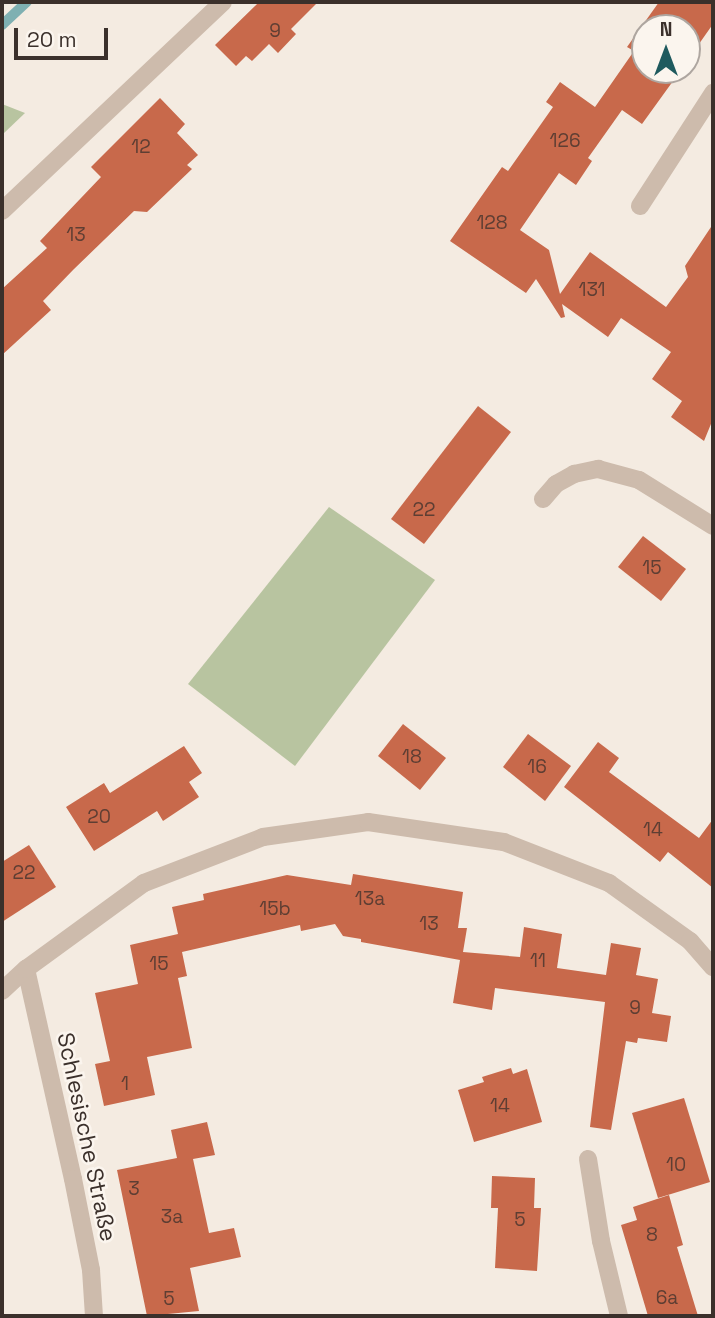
<!DOCTYPE html>
<html>
<head>
<meta charset="utf-8">
<style>
	body { margin:0 }
	#map { position:relative; width:715px; height:1318px; overflow:hidden; background:#f4ebe1; font-family:"Space Grotesk",sans-serif }
	div>[style] { position:absolute }
	.green>* { inset:0; background:#b8c4a0 }
	.stream>* { height:10px; margin:-5px; padding:0 5px; transform-origin:5px; border-radius:5px; background:#7fb0b2 }
	.building>* { inset:0; background:#c8694b }
	.minor>* { height:18px; margin:-9px; padding:0 9px; transform-origin:9px; border-radius:9px; background:#cdbbac }
	span { translate:-50% -50%; white-space:nowrap; text-align:center; line-height:1.15; -webkit-text-stroke:5px #fbf5ee; paint-order:stroke }
	.number-label { font-size:19px; color:#5e3e33 }
	.number-label span { -webkit-text-stroke-width:0 }
	.street-label { font-size:23px; color:#3b302b }
	.frame { position:absolute; inset:0; border:4px solid #3b302b; pointer-events:none }
	.north { position:absolute; left:631px; top:14px; width:70px; height:70px; box-sizing:border-box; background:#fbf5ee; border:2px solid #aea6a0; border-radius:50%; rotate:0deg; font-size:19px; font-weight:700; line-height:28px; text-align:center; color:#3b302b }
	.north::after { content:''; display:block; margin:auto; width:24px; height:32px; background:#1f5a5e; clip-path:polygon(50% 0,100% 100%,50% 72%,0 100%) }
	.scale { position:absolute; left:14px; top:28px; width:94px; height:32px; box-sizing:border-box; border:4px solid #3b302b; border-top:0; padding-left:9px; font-size:21px; line-height:24px; white-space:nowrap; color:#3b302b; -webkit-text-stroke:5px #fbf5ee; paint-order:stroke }
</style>
</head>
<body>
<div id="map">
	<div class="green">
		<div style="clip-path:polygon(2px 104px,25px 113px,2px 135px)"></div>
		<div style="clip-path:polygon(329px 507px,435px 580px,295px 766px,188px 684px)"></div>
	</div>
	<div class="stream">
		<div style="left:2px;top:25px;width:34px;rotate:-43deg"></div>
	</div>
	<div class="building">
		<div style="clip-path:polygon(259px 2px,318px 2px,291px 29px,296px 34px,278px 53px,269px 44px,252px 61px,246px 56px,236px 66px,215px 45px)"></div>
		<div style="clip-path:polygon(659px 2px,713px 2px,713px 24px,687px 61px,687px 28px,645px 28px,645px 70px,681px 70px,642px 124px,622px 110px,588px 158px,592px 161px,576px 185px,559px 173px,520px 230px,549px 250px,560px 294px,590px 252px,666px 307px,688px 277px,685px 266px,713px 224px,713px 419px,704px 441px,671px 417px,682px 401px,652px 379px,671px 352px,621px 318px,608px 337px,562px 304px,565px 317px,561px 318px,536px 279px,526px 293px,450px 241px,502px 167px,508px 171px,553px 107px,546px 102px,560px 82px,595px 107px,634px 51px,627px 47px)"></div>
		<div style="clip-path:polygon(160px 98px,185px 124px,177px 133px,198px 155px,187px 165px,192px 169px,147px 212px,134px 211px,74px 269px,43px 301px,51px 310px,2px 355px,2px 289px,47px 248px,40px 241px,101px 177px,91px 167px)"></div>
		<div style="clip-path:polygon(478px 406px,511px 432px,424px 544px,391px 519px)"></div>
		<div style="clip-path:polygon(643px 536px,686px 569px,661px 601px,618px 567px)"></div>
		<div style="clip-path:polygon(403px 724px,446px 758px,420px 790px,378px 756px)"></div>
		<div style="clip-path:polygon(528px 734px,571px 766px,545px 801px,503px 767px)"></div>
		<div style="clip-path:polygon(598px 742px,619px 758px,609px 772px,699px 838px,713px 819px,713px 888px,668px 852px,660px 862px,564px 787px)"></div>
		<div style="clip-path:polygon(184px 746px,202px 773px,189px 782px,199px 797px,163px 821px,157px 811px,94px 851px,66px 807px,104px 783px,110px 793px)"></div>
		<div style="clip-path:polygon(29px 845px,56px 887px,2px 922px,2px 862px)"></div>
		<div style="clip-path:polygon(353px 874px,463px 892px,458px 928px,467px 928px,463px 952px,520px 957px,524px 927px,562px 934px,557px 968px,606px 975px,611px 943px,641px 948px,636px 975px,658px 979px,652px 1013px,671px 1016px,667px 1042px,638px 1038px,637px 1043px,626px 1041px,611px 1130px,590px 1127px,605px 1002px,495px 988px,492px 1010px,453px 1003px,460px 960px,361px 942px,361px 939px,343px 936px,335px 924px,301px 931px,300px 925px,182px 952px,187px 976px,178px 978px,192px 1048px,147px 1057px,155px 1095px,104px 1106px,95px 1064px,110px 1061px,95px 993px,138px 984px,130px 945px,178px 934px,172px 907px,204px 900px,203px 894px,287px 875px,351px 885px)"></div>
		<div style="clip-path:polygon(511px 1068px,513px 1074px,527px 1069px,542px 1122px,474px 1142px,458px 1090px,484px 1082px,482px 1077px)"></div>
		<div style="clip-path:polygon(684px 1098px,710px 1182px,658px 1198px,632px 1113px)"></div>
		<div style="clip-path:polygon(207px 1122px,215px 1155px,193px 1159px,209px 1233px,234px 1228px,241px 1257px,190px 1268px,199px 1311px,147px 1316px,117px 1170px,177px 1158px,171px 1130px)"></div>
		<div style="clip-path:polygon(492px 1176px,535px 1178px,534px 1208px,541px 1208px,537px 1271px,495px 1268px,498px 1208px,491px 1208px)"></div>
		<div style="clip-path:polygon(669px 1195px,683px 1245px,677px 1247px,698px 1316px,648px 1316px,621px 1225px,637px 1220px,633px 1207px)"></div>
	</div>
	<div class="minor">
		<div style="left:640px;top:206px;width:135px;rotate:-57.1deg"></div>
		<div style="left:2px;top:211px;width:304px;rotate:-43.4deg"></div>
		<div style="left:543px;top:499px;width:20px;rotate:-49deg"></div>
		<div style="left:556px;top:484px;width:21px;rotate:-29deg"></div>
		<div style="left:574px;top:474px;width:25px;rotate:-12deg"></div>
		<div style="left:598px;top:469px;width:42px;rotate:15deg"></div>
		<div style="left:639px;top:480px;width:87px;rotate:31.9deg"></div>
		<div style="left:26px;top:969px;width:215px;rotate:77.4deg"></div>
		<div style="left:73px;top:1179px;width:93px;rotate:78.8deg"></div>
		<div style="left:91px;top:1270px;width:46px;rotate:86.3deg"></div>
		<div style="left:2px;top:991px;width:33px;rotate:-43deg"></div>
		<div style="left:26px;top:969px;width:146px;rotate:-36.1deg"></div>
		<div style="left:144px;top:883px;width:128px;rotate:-21.1deg"></div>
		<div style="left:263px;top:837px;width:106px;rotate:-8.1deg"></div>
		<div style="left:368px;top:822px;width:137px;rotate:8.4deg"></div>
		<div style="left:504px;top:842px;width:113px;rotate:21.3deg"></div>
		<div style="left:609px;top:883px;width:100px;rotate:35.6deg"></div>
		<div style="left:690px;top:941px;width:35px;rotate:49deg"></div>
		<div style="left:588px;top:1159px;width:83px;rotate:81deg"></div>
		<div style="left:601px;top:1241px;width:77px;rotate:76.5deg"></div>
	</div>
	<div class="number-label">
		<span style="left:275px;top:31px">9</span>
		<span style="left:565px;top:141px">126</span>
		<span style="left:141px;top:147px">12</span>
		<span style="left:492px;top:223px">128</span>
		<span style="left:76px;top:235px">13</span>
		<span style="left:592px;top:290px">131</span>
		<span style="left:424px;top:510px">22</span>
		<span style="left:652px;top:568px">15</span>
		<span style="left:412px;top:757px">18</span>
		<span style="left:537px;top:767px">16</span>
		<span style="left:99px;top:817px">20</span>
		<span style="left:653px;top:830px">14</span>
		<span style="left:24px;top:873px">22</span>
		<span style="left:370px;top:899px">13a</span>
		<span style="left:275px;top:909px">15b</span>
		<span style="left:429px;top:924px">13</span>
		<span style="left:538px;top:961px">11</span>
		<span style="left:159px;top:964px">15</span>
		<span style="left:635px;top:1008px">9</span>
		<span style="left:125px;top:1084px">1</span>
		<span style="left:500px;top:1106px">14</span>
		<span style="left:676px;top:1165px">10</span>
		<span style="left:134px;top:1189px">3</span>
		<span style="left:172px;top:1217px">3a</span>
		<span style="left:520px;top:1220px">5</span>
		<span style="left:652px;top:1235px">8</span>
		<span style="left:667px;top:1298px">6a</span>
		<span style="left:169px;top:1299px">5</span>
	</div>
	<div class="street-label">
		<span style="left:87px;top:1137px;rotate:78deg">Schlesische Straße</span>
	</div>
	<div class="frame"></div>
	<div class="north">N</div>
	<div class="scale">20 m</div>
</div>
</body>
</html>
